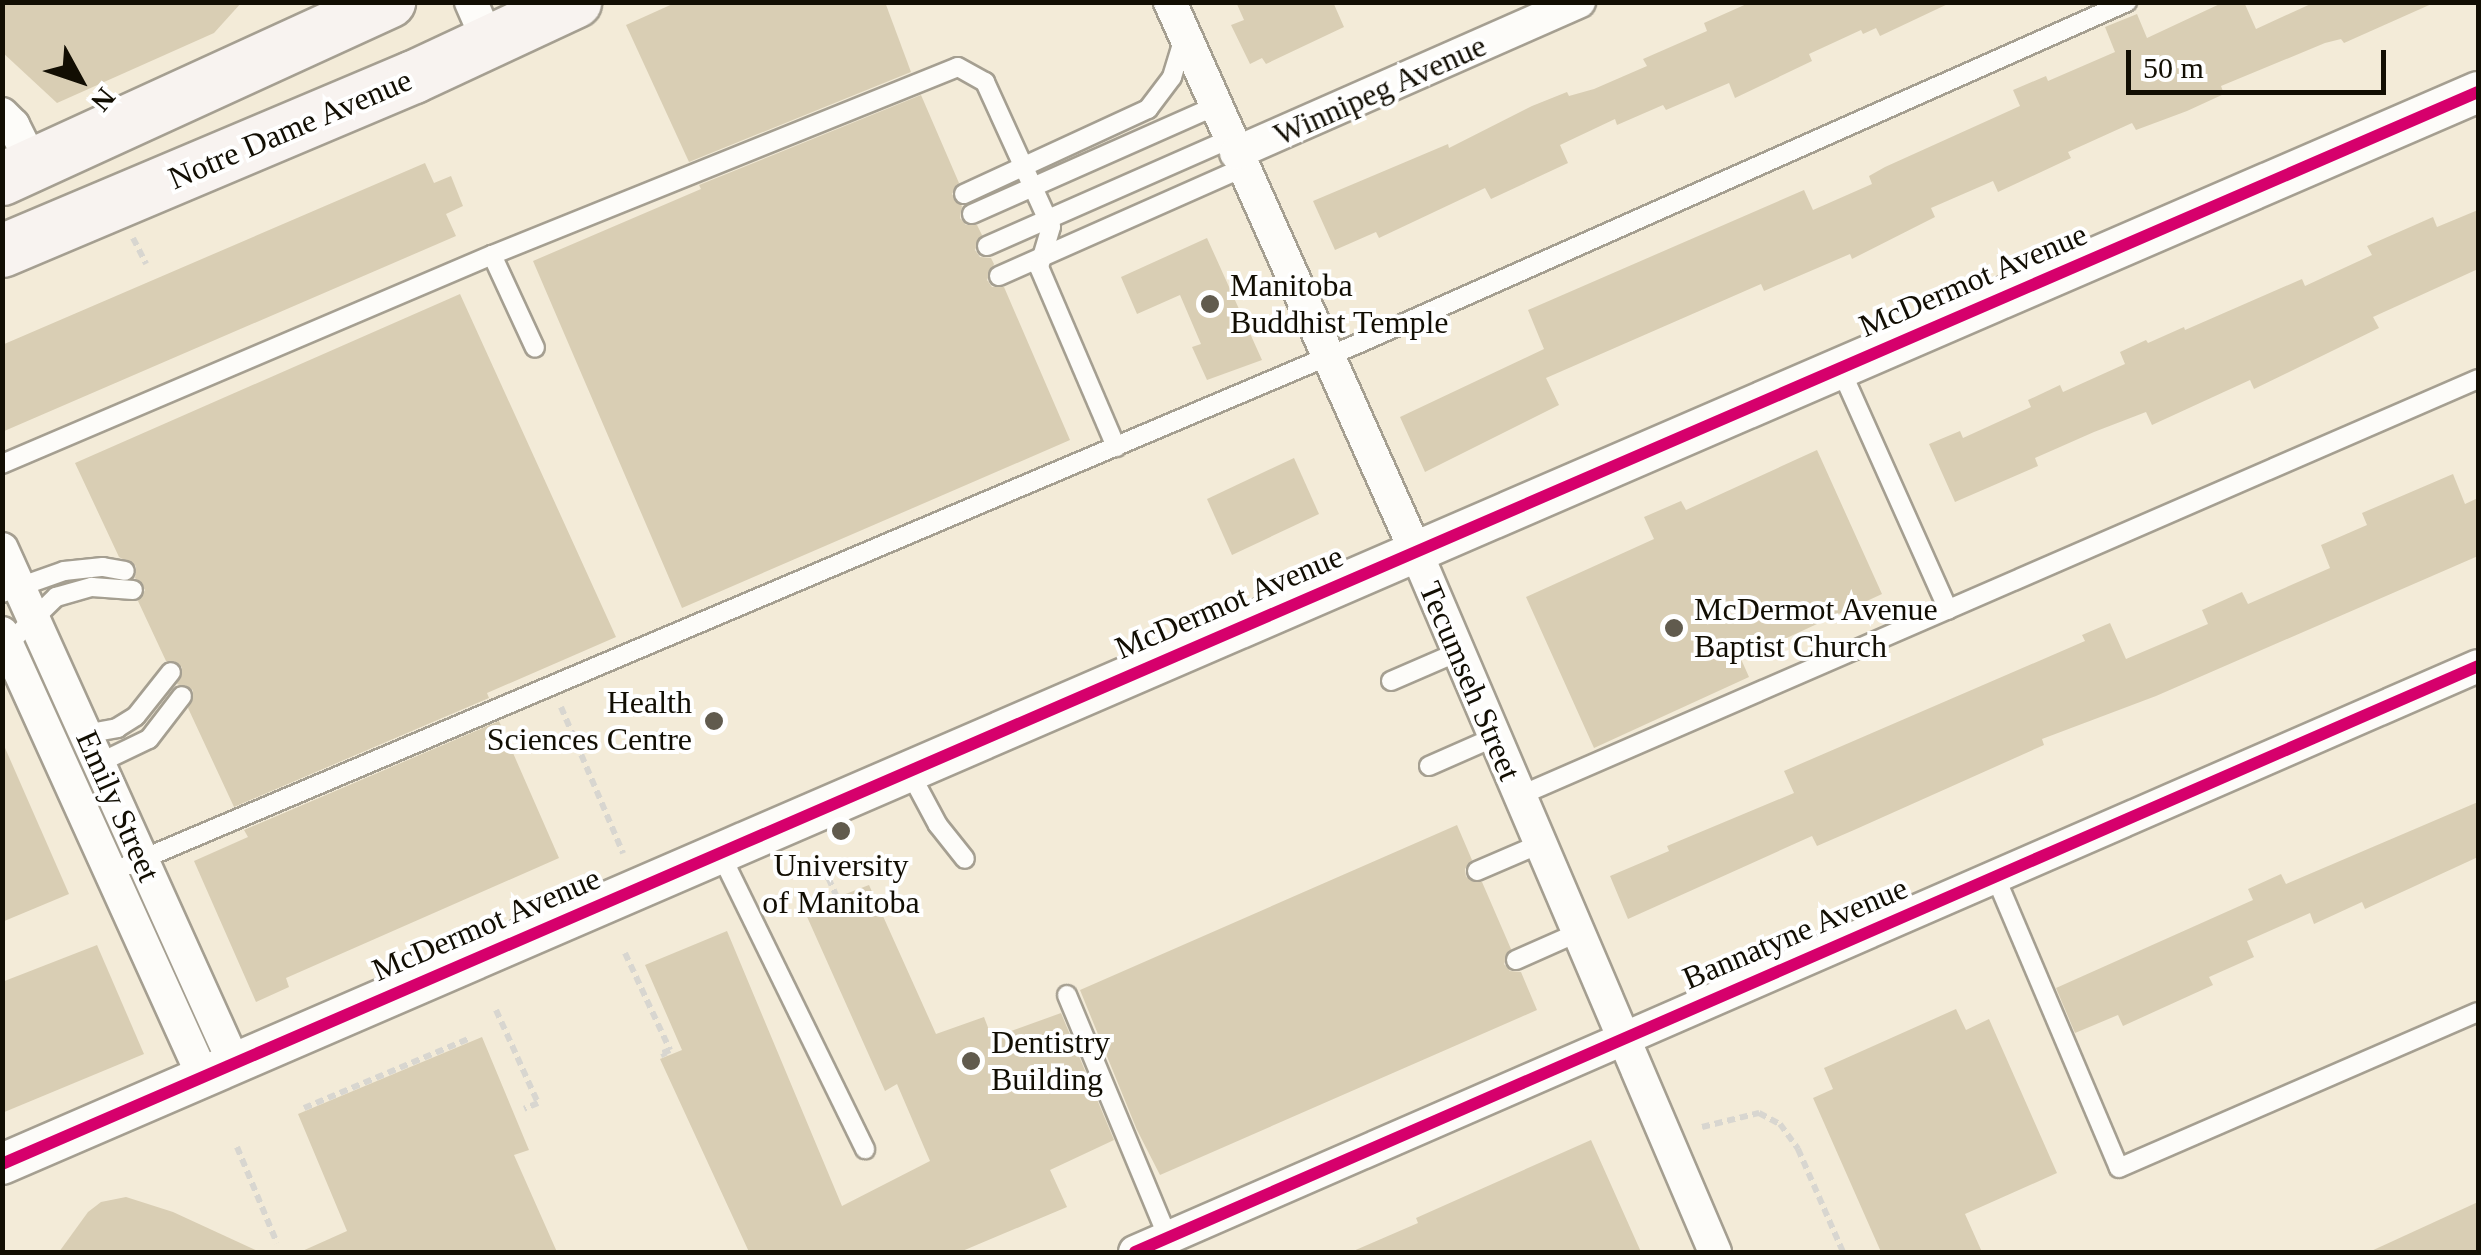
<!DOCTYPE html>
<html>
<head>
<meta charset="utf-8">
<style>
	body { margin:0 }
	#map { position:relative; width:2481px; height:1255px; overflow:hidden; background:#f3ebd8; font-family:Georgia,serif }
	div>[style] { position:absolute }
	.building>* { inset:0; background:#d9ceb4 }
	.path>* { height:6px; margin-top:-3px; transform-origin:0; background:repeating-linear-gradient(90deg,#d8d6d0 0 8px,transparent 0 13px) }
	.roads { filter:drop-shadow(2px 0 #a59f91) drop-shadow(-2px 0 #a59f91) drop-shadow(0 2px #a59f91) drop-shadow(0 -2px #a59f91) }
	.service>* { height:18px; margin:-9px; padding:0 9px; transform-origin:9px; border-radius:9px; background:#fdfcf9 }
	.minor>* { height:32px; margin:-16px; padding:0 16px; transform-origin:16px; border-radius:16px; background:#fdfcf9 }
	.tertiary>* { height:40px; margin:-20px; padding:0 20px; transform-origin:20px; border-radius:20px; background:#fdfcf9 }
	.primary>* { height:52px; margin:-26px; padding:0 26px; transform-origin:26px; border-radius:26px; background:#f8f3f0 }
	.cycleway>* { height:12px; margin:-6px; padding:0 6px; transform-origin:6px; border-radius:6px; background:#d6006c }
	.dots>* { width:28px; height:28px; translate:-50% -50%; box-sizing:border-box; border:5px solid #fff; border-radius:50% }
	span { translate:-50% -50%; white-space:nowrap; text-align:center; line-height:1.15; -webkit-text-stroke:8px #fff; paint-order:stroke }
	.street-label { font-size:32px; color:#120e03 }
	.poi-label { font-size:32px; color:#120e03 }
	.left { translate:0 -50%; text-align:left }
	.right { translate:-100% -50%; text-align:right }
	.frame { position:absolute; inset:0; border:5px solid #120e03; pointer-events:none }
	.north { position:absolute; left:30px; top:30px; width:100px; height:100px; -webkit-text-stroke:8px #fff; paint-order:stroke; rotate:130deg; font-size:28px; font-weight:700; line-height:40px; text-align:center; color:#120e03 }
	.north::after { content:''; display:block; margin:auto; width:35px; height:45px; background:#120e03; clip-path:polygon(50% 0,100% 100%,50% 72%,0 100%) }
	.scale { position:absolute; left:2126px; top:50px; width:260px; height:45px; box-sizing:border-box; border:5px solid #120e03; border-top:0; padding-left:12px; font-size:30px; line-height:35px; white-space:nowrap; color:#120e03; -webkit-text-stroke:8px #fff; paint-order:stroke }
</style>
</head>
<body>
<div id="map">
	<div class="building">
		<div style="clip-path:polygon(2px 2px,242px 2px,214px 33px,57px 103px,2px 52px)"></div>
		<div style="clip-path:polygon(677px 2px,885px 2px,911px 72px,689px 162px,626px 25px)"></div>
		<div style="clip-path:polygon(1236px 2px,1333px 2px,1344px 27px,1266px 64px,1262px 58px,1250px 64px,1231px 25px,1244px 20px)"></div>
		<div style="clip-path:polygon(1751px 2px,1952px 2px,1880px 36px,1876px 28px,1863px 34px,1861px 30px,1809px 54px,1812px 61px,1735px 98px,1729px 83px,1666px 110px,1663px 105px,1617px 125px,1615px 119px,1560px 145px,1568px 163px,1491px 199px,1485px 188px,1379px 238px,1376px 232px,1335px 250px,1313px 201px,1448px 144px,1449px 148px,1532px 106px,1567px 92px,1569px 96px,1594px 89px,1647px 66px,1643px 59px,1707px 31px,1704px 23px)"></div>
		<div style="clip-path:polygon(2224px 2px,2244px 2px,2256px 29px,2315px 2px,2436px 2px,2344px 43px,2341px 39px,2325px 43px,2221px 86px,2224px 94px,2187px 111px,2136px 130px,2132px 123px,2068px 152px,2071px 158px,1998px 192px,1993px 181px,1931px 208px,1935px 217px,1852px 259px,1850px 254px,1764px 291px,1761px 284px,1546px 378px,1559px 405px,1425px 472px,1400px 417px,1544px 349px,1528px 310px,1804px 190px,1813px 210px,1872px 184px,1869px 176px,1885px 167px,2020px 106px,2013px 90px,2046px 76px,2048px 81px,2115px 52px,2105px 27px,2137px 14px,2147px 38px)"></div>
		<div style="clip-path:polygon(921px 95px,959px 183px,952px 194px,962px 206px,960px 218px,966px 225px,977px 225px,982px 235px,975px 250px,980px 257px,991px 258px,994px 264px,987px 280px,992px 287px,1004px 287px,1070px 440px,682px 608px,533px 261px,701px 189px,699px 185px)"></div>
		<div style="clip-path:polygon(425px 163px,434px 183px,451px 176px,463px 206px,446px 214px,456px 236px,2px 432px,2px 345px)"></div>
		<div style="clip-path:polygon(2478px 210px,2478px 269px,2373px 317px,2379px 328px,2254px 389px,2250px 380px,2152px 425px,2146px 412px,2094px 432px,2035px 458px,2038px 466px,1955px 502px,1929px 444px,1960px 431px,1963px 438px,2031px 407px,2028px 400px,2060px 385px,2063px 392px,2125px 364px,2120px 352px,2146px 340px,2148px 343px,2184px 327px,2185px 330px,2302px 279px,2305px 286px,2372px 255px,2367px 246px,2433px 217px,2437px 227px)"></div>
		<div style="clip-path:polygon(1207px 238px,1262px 360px,1207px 380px,1192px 347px,1201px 344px,1180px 295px,1137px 314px,1121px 277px)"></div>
		<div style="clip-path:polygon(460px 294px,616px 637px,487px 693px,489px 698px,234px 807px,188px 708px,193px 690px,177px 684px,182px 667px,166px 661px,138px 601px,145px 590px,135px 578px,136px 566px,119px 557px,75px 463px)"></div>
		<div style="clip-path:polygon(1817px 450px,1882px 594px,1741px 659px,1749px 677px,1594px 748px,1526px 597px,1654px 539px,1644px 517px,1681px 501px,1686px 510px)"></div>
		<div style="clip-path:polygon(1294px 458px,1319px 514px,1232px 555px,1207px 499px)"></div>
		<div style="clip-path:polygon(2453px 474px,2465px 504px,2478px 498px,2478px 556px,2156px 696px,2042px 739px,2044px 745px,1854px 830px,1817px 846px,1812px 836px,1628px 919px,1610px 876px,1669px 851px,1667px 846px,1794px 793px,1784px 771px,2085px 641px,2082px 635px,2110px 623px,2126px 659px,2208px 624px,2202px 610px,2242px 592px,2248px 604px,2330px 568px,2321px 545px,2367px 525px,2362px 513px)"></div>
		<div style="clip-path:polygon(499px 721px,559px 858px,286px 978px,289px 987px,256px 1002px,194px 861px,248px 837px,244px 830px)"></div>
		<div style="clip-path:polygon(2px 741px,69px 894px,2px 922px)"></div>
		<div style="clip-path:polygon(2478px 802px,2478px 857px,2365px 909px,2362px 902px,2314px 924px,2310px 913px,2247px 941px,2254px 957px,2209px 977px,2213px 985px,2123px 1026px,2118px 1015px,2075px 1033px,2056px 988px,2253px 900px,2248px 889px,2281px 874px,2286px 884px)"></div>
		<div style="clip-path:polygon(1457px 825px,1472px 860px,1465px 869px,1466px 877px,1482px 882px,1511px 949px,1504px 964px,1510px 971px,1521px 972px,1537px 1010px,1160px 1175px,1137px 1130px,1080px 990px)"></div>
		<div style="clip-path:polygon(869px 885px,936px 1034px,984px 1017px,992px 1038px,1061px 1013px,1114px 1140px,1050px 1170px,1067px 1207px,960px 1252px,749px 1252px,660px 1059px,682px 1050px,645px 965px,727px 931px,842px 1206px,930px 1161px,897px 1084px,885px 1091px,804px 910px)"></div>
		<div style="clip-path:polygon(97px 945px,144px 1054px,2px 1113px,2px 982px)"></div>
		<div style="clip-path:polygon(1956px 1009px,1966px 1030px,1989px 1019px,2057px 1173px,1965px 1214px,1982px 1252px,1881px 1252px,1813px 1098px,1833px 1089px,1824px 1068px)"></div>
		<div style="clip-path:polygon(482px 1037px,529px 1150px,514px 1155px,557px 1252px,300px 1252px,347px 1231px,298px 1114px)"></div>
		<div style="clip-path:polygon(1591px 1140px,1641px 1252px,1351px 1252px,1418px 1223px,1416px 1218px)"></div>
		<div style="clip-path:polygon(126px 1197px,173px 1212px,260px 1252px,59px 1252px,88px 1212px,101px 1202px)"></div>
		<div style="clip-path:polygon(2478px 1202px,2478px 1252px,2369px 1252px)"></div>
	</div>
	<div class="path">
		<div style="left:133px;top:238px;width:29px;rotate:63deg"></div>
		<div style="left:561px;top:707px;width:159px;rotate:67deg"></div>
		<div style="left:823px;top:866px;width:34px;rotate:66deg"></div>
		<div style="left:625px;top:953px;width:107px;rotate:65.1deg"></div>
		<div style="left:670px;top:1050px;width:8px;rotate:157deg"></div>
		<div style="left:663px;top:1053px;width:4px;rotate:63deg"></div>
		<div style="left:496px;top:1010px;width:102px;rotate:65.7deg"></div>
		<div style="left:538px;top:1103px;width:15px;rotate:157deg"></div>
		<div style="left:304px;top:1108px;width:178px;rotate:-22.8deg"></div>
		<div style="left:1702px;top:1127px;width:59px;rotate:-13.8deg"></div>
		<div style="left:1759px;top:1113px;width:24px;rotate:28deg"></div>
		<div style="left:1780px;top:1124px;width:31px;rotate:54deg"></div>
		<div style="left:1798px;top:1149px;width:112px;rotate:66.4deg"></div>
		<div style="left:237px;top:1147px;width:104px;rotate:67.4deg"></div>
	</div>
	<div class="roads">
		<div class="service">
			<div style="left:964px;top:194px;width:203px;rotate:-24.8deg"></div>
			<div style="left:1148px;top:109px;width:40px;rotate:-53deg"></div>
			<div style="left:1172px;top:77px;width:39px;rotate:-73deg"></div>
			<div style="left:972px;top:214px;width:267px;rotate:-23.9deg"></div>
			<div style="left:987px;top:246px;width:266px;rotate:-23.8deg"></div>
			<div style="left:492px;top:255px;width:102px;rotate:65.2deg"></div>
			<div style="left:999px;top:276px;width:267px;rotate:-23.9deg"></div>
			<div style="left:1840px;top:368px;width:265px;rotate:65.9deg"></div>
			<div style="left:2px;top:464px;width:533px;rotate:-23.1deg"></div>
			<div style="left:492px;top:255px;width:502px;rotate:-21.97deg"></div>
			<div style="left:958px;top:67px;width:31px;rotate:29deg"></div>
			<div style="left:985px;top:82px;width:159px;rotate:65.5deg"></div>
			<div style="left:1051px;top:227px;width:42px;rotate:106.7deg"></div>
			<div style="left:1039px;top:267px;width:196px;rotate:66.8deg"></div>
			<div style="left:2px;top:593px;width:66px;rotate:-19.5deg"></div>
			<div style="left:64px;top:571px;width:39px;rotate:-6deg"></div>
			<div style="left:103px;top:567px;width:22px;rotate:10deg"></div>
			<div style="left:9px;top:643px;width:66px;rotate:-44.4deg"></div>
			<div style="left:56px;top:597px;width:37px;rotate:-16deg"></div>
			<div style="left:92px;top:587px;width:41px;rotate:4.2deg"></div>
			<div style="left:1391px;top:681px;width:73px;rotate:-23.4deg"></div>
			<div style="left:79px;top:735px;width:39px;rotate:-10deg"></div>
			<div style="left:117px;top:728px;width:22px;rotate:-32deg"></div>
			<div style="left:136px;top:716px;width:56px;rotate:-51.5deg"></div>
			<div style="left:99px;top:763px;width:55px;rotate:-25.6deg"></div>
			<div style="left:149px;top:739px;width:54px;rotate:-52.5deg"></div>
			<div style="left:1429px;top:766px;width:72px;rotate:-23.7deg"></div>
			<div style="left:909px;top:771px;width:61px;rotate:61.8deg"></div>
			<div style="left:938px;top:825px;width:43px;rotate:51.5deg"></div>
			<div style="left:1519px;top:796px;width:1046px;rotate:-23.5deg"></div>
			<div style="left:720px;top:853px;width:330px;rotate:63.9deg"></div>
			<div style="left:1477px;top:871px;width:69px;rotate:-23.2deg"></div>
			<div style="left:112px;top:872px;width:1350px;rotate:-22.98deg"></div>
			<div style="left:1355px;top:345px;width:845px;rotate:-23.96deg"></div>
			<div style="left:1995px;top:876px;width:317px;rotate:67deg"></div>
			<div style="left:2119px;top:1168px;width:391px;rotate:-23.5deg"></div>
			<div style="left:1516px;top:960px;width:67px;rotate:-23.9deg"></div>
			<div style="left:1067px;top:995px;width:263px;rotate:67.4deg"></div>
		</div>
		<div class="minor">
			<div style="left:471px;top:2px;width:43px;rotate:66.4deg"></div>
			<div style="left:1170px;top:2px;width:603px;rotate:65.9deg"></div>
			<div style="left:1416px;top:552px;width:761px;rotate:66.87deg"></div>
			<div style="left:2px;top:114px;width:16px;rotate:45deg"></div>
			<div style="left:13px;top:125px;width:45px;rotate:63.4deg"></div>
			<div style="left:1236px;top:153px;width:375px;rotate:-23.8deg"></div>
			<div style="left:2px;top:549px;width:564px;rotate:65.71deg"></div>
			<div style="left:2px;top:633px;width:486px;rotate:65.6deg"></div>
			<div style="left:1135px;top:1252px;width:1465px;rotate:-23.57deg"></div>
		</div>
		<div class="tertiary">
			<div style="left:2px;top:1164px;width:2698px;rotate:-23.41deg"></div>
		</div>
		<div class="primary">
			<div style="left:2px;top:179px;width:426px;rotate:-24.6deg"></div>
			<div style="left:2px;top:251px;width:447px;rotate:-22.9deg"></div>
			<div style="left:414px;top:77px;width:178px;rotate:-25deg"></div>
		</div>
	</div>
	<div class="cycleway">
		<div style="left:2px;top:1164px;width:2698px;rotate:-23.41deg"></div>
		<div style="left:1135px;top:1252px;width:1465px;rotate:-23.57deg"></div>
	</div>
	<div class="dots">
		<div style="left:1210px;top:304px;background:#615b4e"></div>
		<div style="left:1674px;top:628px;background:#615b4e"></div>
		<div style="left:714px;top:721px;background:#615b4e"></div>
		<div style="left:841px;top:831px;background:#615b4e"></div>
		<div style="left:971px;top:1061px;background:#615b4e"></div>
	</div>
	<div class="street-label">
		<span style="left:1380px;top:90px;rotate:-24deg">Winnipeg Avenue</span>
		<span style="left:290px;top:129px;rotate:-23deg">Notre Dame Avenue</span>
		<span style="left:1973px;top:280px;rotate:-23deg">McDermot Avenue</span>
		<span style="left:1229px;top:602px;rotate:-23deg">McDermot Avenue</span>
		<span style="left:1470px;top:681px;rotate:67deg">Tecumseh Street</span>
		<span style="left:118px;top:806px;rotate:66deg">Emily Street</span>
		<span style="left:486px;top:924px;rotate:-23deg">McDermot Avenue</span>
		<span style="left:1795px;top:933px;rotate:-23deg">Bannatyne Avenue</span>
	</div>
	<div class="poi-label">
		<span class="left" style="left:1230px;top:304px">Manitoba<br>Buddhist Temple</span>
		<span class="left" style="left:1694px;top:628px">McDermot Avenue<br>Baptist Church</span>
		<span class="right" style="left:692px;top:721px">Health<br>Sciences Centre</span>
		<span style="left:841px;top:884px">University<br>of Manitoba</span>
		<span class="left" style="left:991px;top:1061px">Dentistry<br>Building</span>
	</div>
	<div class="frame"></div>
	<div class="north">N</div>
	<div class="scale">50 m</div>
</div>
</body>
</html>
